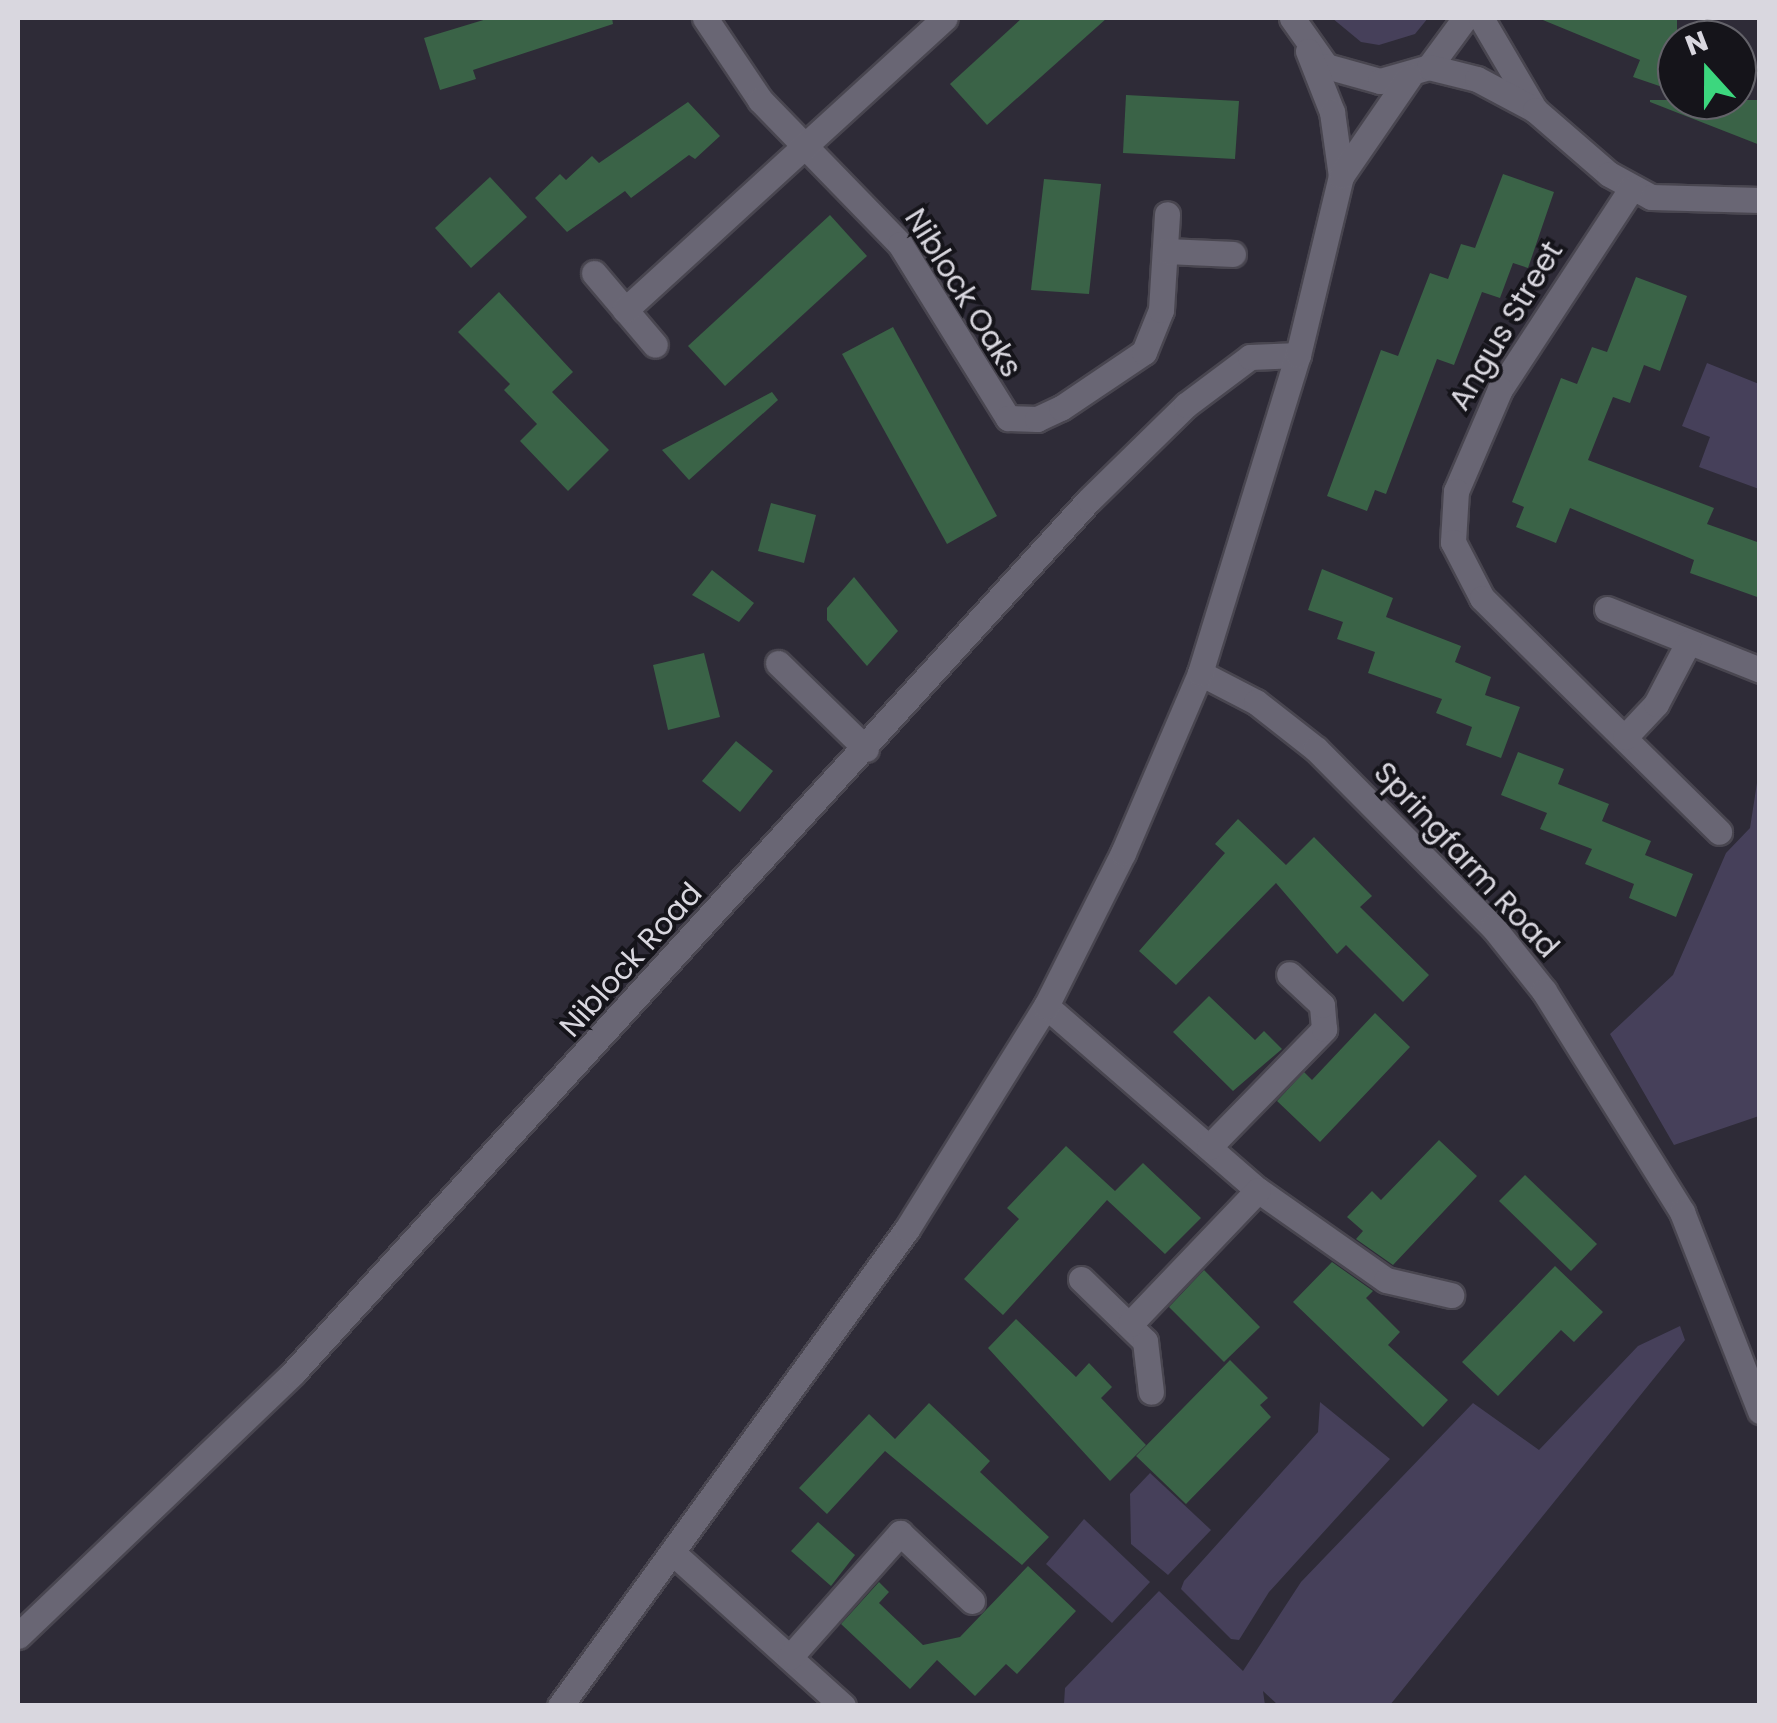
<!DOCTYPE html>
<html>
<head>
<meta charset="utf-8">
<style>
	body { margin:0 }
	#map { position:relative; width:1777px; height:1723px; overflow:hidden; background:#2e2b37; font-family:Poppins,sans-serif }
	div>[style] { position:absolute }
	.green>* { inset:0; background:#46405a }
	.building>* { inset:0; background:#3a6347 }
	.roads { filter:drop-shadow(2px 0 #494650) drop-shadow(-2px 0 #494650) drop-shadow(0 2px #494650) drop-shadow(0 -2px #494650) }
	.minor>* { height:25px; margin:-12.5px; padding:0 12.5px; transform-origin:12.5px; border-radius:12.5px; background:#696674 }
	span { translate:-50% -50%; white-space:nowrap; text-align:center; line-height:1.15; -webkit-text-stroke:8px #15141a; paint-order:stroke }
	.street-label { font-size:30px; color:#d9d7df }
	.frame { position:absolute; inset:0; border:20px solid #d9d7df; pointer-events:none }
	.north { position:absolute; left:1657px; top:20px; width:100px; height:100px; box-sizing:border-box; background:#15141a; border:2px solid #636269; border-radius:50%; rotate:339deg; font-size:28px; font-weight:700; line-height:40px; text-align:center; color:#d9d7df }
	.north::after { content:''; display:block; margin:auto; width:35px; height:45px; background:#3cd77e; clip-path:polygon(50% 0,100% 100%,50% 72%,0 100%) }
</style>
</head>
<body>
<div id="map">
	<div class="green">
		<div style="clip-path:polygon(1332px 18px,1428px 18px,1415px 34px,1379px 45px,1361px 42px)"></div>
		<div style="clip-path:polygon(1707px 363px,1759px 384px,1759px 489px,1699px 467px,1710px 437px,1682px 426px)"></div>
		<div style="clip-path:polygon(1759px 770px,1759px 1116px,1674px 1145px,1610px 1034px,1673px 975px,1726px 853px,1750px 828px)"></div>
		<div style="clip-path:polygon(1680px 1326px,1685px 1340px,1390px 1705px,1278px 1705px,1263px 1691px,1265px 1705px,1064px 1704px,1065px 1688px,1159px 1591px,1243px 1671px,1301px 1582px,1473px 1403px,1539px 1450px,1638px 1346px)"></div>
		<div style="clip-path:polygon(1320px 1402px,1390px 1459px,1269px 1592px,1239px 1640px,1231px 1639px,1181px 1589px,1184px 1581px,1318px 1432px)"></div>
		<div style="clip-path:polygon(1150px 1473px,1211px 1530px,1168px 1575px,1131px 1544px,1130px 1494px)"></div>
		<div style="clip-path:polygon(1084px 1519px,1150px 1582px,1112px 1623px,1046px 1564px)"></div>
	</div>
	<div class="building">
		<div style="clip-path:polygon(490px 18px,612px 18px,613px 24px,473px 70px,476px 79px,440px 90px,424px 38px)"></div>
		<div style="clip-path:polygon(1022px 18px,1107px 18px,987px 125px,950px 84px)"></div>
		<div style="clip-path:polygon(1538px 18px,1677px 18px,1677px 92px,1633px 77px,1640px 60px)"></div>
		<div style="clip-path:polygon(1126px 95px,1239px 101px,1235px 159px,1123px 153px)"></div>
		<div style="clip-path:polygon(1650px 100px,1760px 100px,1760px 145px,1650px 102px)"></div>
		<div style="clip-path:polygon(688px 102px,720px 136px,695px 159px,689px 155px,631px 198px,625px 191px,567px 232px,535px 198px,560px 174px,566px 180px,592px 156px,599px 163px)"></div>
		<div style="clip-path:polygon(1503px 174px,1554px 192px,1528px 268px,1513px 263px,1500px 298px,1482px 292px,1454px 365px,1437px 359px,1386px 494px,1375px 490px,1367px 511px,1327px 496px,1381px 350px,1398px 356px,1430px 273px,1448px 279px,1461px 244px,1475px 248px)"></div>
		<div style="clip-path:polygon(490px 177px,527px 217px,471px 268px,435px 228px)"></div>
		<div style="clip-path:polygon(1044px 179px,1101px 184px,1089px 294px,1031px 290px)"></div>
		<div style="clip-path:polygon(830px 215px,867px 256px,725px 386px,688px 346px)"></div>
		<div style="clip-path:polygon(1636px 277px,1687px 296px,1660px 371px,1644px 365px,1630px 403px,1613px 397px,1588px 460px,1714px 508px,1707px 524px,1760px 543px,1760px 598px,1690px 573px,1694px 560px,1570px 508px,1556px 543px,1516px 527px,1524px 507px,1512px 502px,1561px 378px,1577px 384px,1592px 347px,1607px 352px)"></div>
		<div style="clip-path:polygon(499px 292px,573px 372px,552px 392px,609px 450px,568px 491px,520px 441px,537px 424px,504px 390px,510px 384px,458px 332px)"></div>
		<div style="clip-path:polygon(893px 327px,997px 516px,947px 544px,842px 354px)"></div>
		<div style="clip-path:polygon(772px 392px,778px 400px,689px 480px,662px 450px)"></div>
		<div style="clip-path:polygon(771px 503px,816px 515px,804px 563px,758px 551px)"></div>
		<div style="clip-path:polygon(1322px 569px,1393px 598px,1386px 617px,1461px 646px,1455px 662px,1491px 677px,1485px 695px,1520px 707px,1501px 758px,1466px 745px,1472px 727px,1436px 713px,1442px 699px,1368px 673px,1375px 652px,1337px 639px,1343px 622px,1308px 610px)"></div>
		<div style="clip-path:polygon(712px 570px,754px 603px,739px 622px,692px 595px)"></div>
		<div style="clip-path:polygon(854px 577px,898px 631px,867px 666px,827px 620px,827px 608px)"></div>
		<div style="clip-path:polygon(704px 653px,720px 717px,668px 730px,653px 665px)"></div>
		<div style="clip-path:polygon(736px 741px,773px 771px,740px 812px,702px 781px)"></div>
		<div style="clip-path:polygon(1518px 752px,1564px 769px,1558px 784px,1609px 804px,1602px 821px,1651px 841px,1645px 855px,1693px 874px,1676px 917px,1629px 898px,1634px 884px,1585px 864px,1592px 849px,1540px 829px,1547px 813px,1501px 795px)"></div>
		<div style="clip-path:polygon(1238px 819px,1286px 865px,1314px 837px,1372px 896px,1360px 907px,1429px 975px,1403px 1002px,1346px 945px,1337px 954px,1276px 883px,1176px 985px,1139px 951px,1225px 853px,1215px 844px)"></div>
		<div style="clip-path:polygon(1209px 996px,1255px 1040px,1264px 1031px,1282px 1049px,1233px 1091px,1173px 1032px)"></div>
		<div style="clip-path:polygon(1375px 1013px,1410px 1047px,1320px 1142px,1277px 1101px,1304px 1072px,1312px 1080px)"></div>
		<div style="clip-path:polygon(1439px 1140px,1477px 1176px,1393px 1265px,1356px 1239px,1363px 1231px,1347px 1217px,1372px 1191px,1381px 1200px)"></div>
		<div style="clip-path:polygon(1066px 1146px,1115px 1191px,1143px 1163px,1201px 1218px,1165px 1254px,1107px 1200px,1003px 1315px,964px 1279px,1019px 1219px,1007px 1208px)"></div>
		<div style="clip-path:polygon(1525px 1175px,1597px 1244px,1571px 1271px,1499px 1201px)"></div>
		<div style="clip-path:polygon(1332px 1262px,1373px 1291px,1366px 1298px,1400px 1332px,1388px 1345px,1448px 1400px,1423px 1427px,1293px 1302px)"></div>
		<div style="clip-path:polygon(1555px 1266px,1603px 1312px,1574px 1342px,1561px 1330px,1498px 1396px,1462px 1362px)"></div>
		<div style="clip-path:polygon(1204px 1270px,1260px 1327px,1224px 1362px,1169px 1307px)"></div>
		<div style="clip-path:polygon(1016px 1319px,1076px 1377px,1089px 1363px,1112px 1387px,1101px 1398px,1146px 1445px,1110px 1481px,988px 1348px)"></div>
		<div style="clip-path:polygon(1230px 1360px,1268px 1398px,1260px 1405px,1271px 1417px,1186px 1504px,1136px 1456px)"></div>
		<div style="clip-path:polygon(929px 1403px,990px 1461px,980px 1472px,1049px 1537px,1022px 1565px,885px 1451px,827px 1514px,799px 1488px,869px 1414px,895px 1439px)"></div>
		<div style="clip-path:polygon(818px 1522px,855px 1555px,831px 1586px,791px 1551px)"></div>
		<div style="clip-path:polygon(1028px 1566px,1076px 1611px,1017px 1674px,1006px 1664px,975px 1696px,937px 1660px,910px 1689px,841px 1624px,879px 1582px,889px 1592px,879px 1603px,923px 1645px,960px 1637px)"></div>
	</div>
	<div class="roads">
		<div class="minor">
			<div style="left:705px;top:18px;width:99px;rotate:56.1deg"></div>
			<div style="left:760px;top:100px;width:201px;rotate:45.8deg"></div>
			<div style="left:900px;top:244px;width:205px;rotate:58.2deg"></div>
			<div style="left:1008px;top:418px;width:29px;rotate:2deg"></div>
			<div style="left:1037px;top:419px;width:26px;rotate:-25deg"></div>
			<div style="left:1061px;top:408px;width:100px;rotate:-34deg"></div>
			<div style="left:1144px;top:352px;width:45px;rotate:-68deg"></div>
			<div style="left:1161px;top:310px;width:96px;rotate:-86.4deg"></div>
			<div style="left:1292px;top:18px;width:59px;rotate:54.7deg"></div>
			<div style="left:1326px;top:66px;width:56px;rotate:15.5deg"></div>
			<div style="left:1380px;top:81px;width:51px;rotate:-15.9deg"></div>
			<div style="left:1429px;top:67px;width:61px;rotate:-53.7deg"></div>
			<div style="left:1481px;top:18px;width:107px;rotate:59.6deg"></div>
			<div style="left:1308px;top:51px;width:66px;rotate:68.5deg"></div>
			<div style="left:1332px;top:112px;width:65px;rotate:82deg"></div>
			<div style="left:1429px;top:67px;width:49px;rotate:14deg"></div>
			<div style="left:1477px;top:79px;width:66px;rotate:28.1deg"></div>
			<div style="left:1535px;top:110px;width:98px;rotate:40.9deg"></div>
			<div style="left:1609px;top:174px;width:48px;rotate:28.7deg"></div>
			<div style="left:1651px;top:197px;width:109px;rotate:1.6deg"></div>
			<div style="left:1631px;top:189px;width:239px;rotate:123.2deg"></div>
			<div style="left:1500px;top:389px;width:111px;rotate:113.3deg"></div>
			<div style="left:1456px;top:491px;width:51px;rotate:93.4deg"></div>
			<div style="left:1453px;top:542px;width:63px;rotate:62.6deg"></div>
			<div style="left:1482px;top:598px;width:333px;rotate:44.6deg"></div>
			<div style="left:1167px;top:251px;width:66px;rotate:2.6deg"></div>
			<div style="left:594px;top:273px;width:94px;rotate:49.7deg"></div>
			<div style="left:625px;top:310px;width:433px;rotate:-42.4deg"></div>
			<div style="left:1607px;top:609px;width:165px;rotate:21.7deg"></div>
			<div style="left:778px;top:663px;width:123px;rotate:44.3deg"></div>
			<div style="left:1200px;top:673px;width:63px;rotate:27.4deg"></div>
			<div style="left:1256px;top:702px;width:76px;rotate:38.1deg"></div>
			<div style="left:1316px;top:749px;width:251px;rotate:45.2deg"></div>
			<div style="left:1493px;top:927px;width:82px;rotate:51.4deg"></div>
			<div style="left:1544px;top:991px;width:261px;rotate:58deg"></div>
			<div style="left:1682px;top:1212px;width:214px;rotate:68.6deg"></div>
			<div style="left:1625px;top:737px;width:45px;rotate:-46.8deg"></div>
			<div style="left:1656px;top:704px;width:69px;rotate:-62.3deg"></div>
			<div style="left:1046px;top:1006px;width:281px;rotate:41deg"></div>
			<div style="left:1258px;top:1190px;width:156px;rotate:35.1deg"></div>
			<div style="left:1386px;top:1280px;width:67px;rotate:13deg"></div>
			<div style="left:1209px;top:1147px;width:165px;rotate:-45.7deg"></div>
			<div style="left:1324px;top:1029px;width:24px;rotate:-95deg"></div>
			<div style="left:1322px;top:1005px;width:45px;rotate:-136.8deg"></div>
			<div style="left:1081px;top:1279px;width:89px;rotate:44.1deg"></div>
			<div style="left:1145px;top:1341px;width:51px;rotate:83.3deg"></div>
			<div style="left:1130px;top:1324px;width:185px;rotate:-46.3deg"></div>
			<div style="left:672px;top:1552px;width:230px;rotate:42deg"></div>
			<div style="left:18px;top:1636px;width:379px;rotate:-43.7deg"></div>
			<div style="left:292px;top:1374px;width:1183px;rotate:-47.64deg"></div>
			<div style="left:1089px;top:500px;width:136px;rotate:-44.4deg"></div>
			<div style="left:1186px;top:405px;width:80px;rotate:-36.9deg"></div>
			<div style="left:1250px;top:357px;width:48px;rotate:-2.4deg"></div>
			<div style="left:790px;top:1657px;width:166px;rotate:-48.4deg"></div>
			<div style="left:900px;top:1533px;width:99px;rotate:43.4deg"></div>
			<div style="left:560px;top:1706px;width:590px;rotate:-53.97deg"></div>
			<div style="left:907px;top:1229px;width:263px;rotate:-58.1deg"></div>
			<div style="left:1046px;top:1006px;width:171px;rotate:-63.3deg"></div>
			<div style="left:1123px;top:853px;width:196px;rotate:-66.8deg"></div>
			<div style="left:1200px;top:673px;width:333px;rotate:-72.9deg"></div>
			<div style="left:1298px;top:355px;width:184px;rotate:-76.5deg"></div>
			<div style="left:1341px;top:176px;width:120px;rotate:-55.5deg"></div>
		</div>
	</div>
	<div class="street-label">
		<span style="left:963px;top:293px;rotate:58deg">Niblock Oaks</span>
		<span style="left:1506px;top:326px;rotate:-59deg">Angus Street</span>
		<span style="left:1466px;top:860px;rotate:47deg">Springfarm Road</span>
		<span style="left:631px;top:960px;rotate:-48deg">Niblock Road</span>
	</div>
	<div class="frame"></div>
	<div class="north">N</div>
</div>
</body>
</html>
